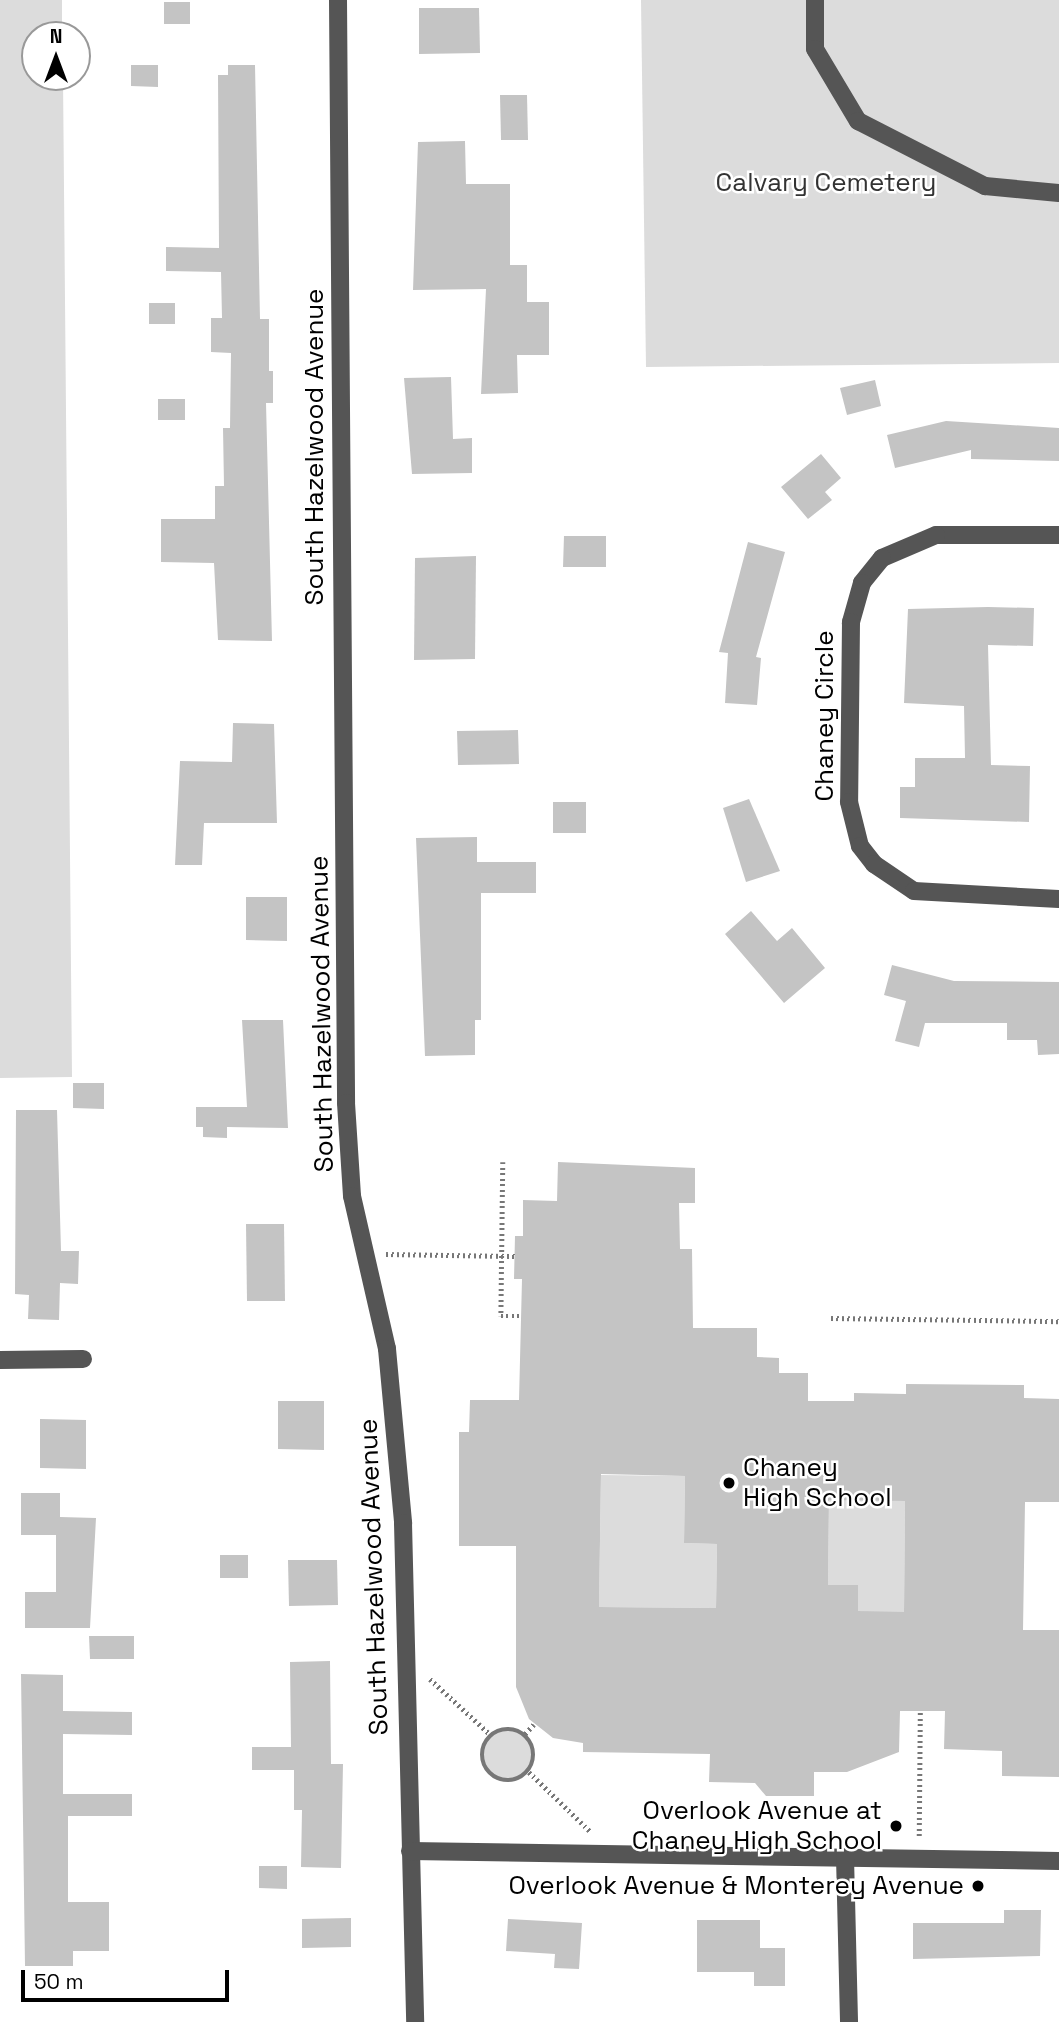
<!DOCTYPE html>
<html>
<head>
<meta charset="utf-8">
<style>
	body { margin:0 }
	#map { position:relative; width:1059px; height:2022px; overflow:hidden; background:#fff; font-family:"Space Grotesk",sans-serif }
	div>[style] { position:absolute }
	.green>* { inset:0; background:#dcdcdc }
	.round { border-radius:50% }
	.building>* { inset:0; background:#c4c4c4 }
	.path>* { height:4.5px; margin-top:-2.25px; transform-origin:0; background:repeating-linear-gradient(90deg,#777 0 2px,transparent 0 5.5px) }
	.path>.ring { margin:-2.25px; padding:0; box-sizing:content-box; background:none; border:4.5px solid #777; border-radius:50% }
	.minor>* { height:18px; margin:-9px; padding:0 9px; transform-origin:9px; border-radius:9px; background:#555 }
	.dots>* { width:19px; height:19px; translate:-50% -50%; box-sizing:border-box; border:4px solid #fff; border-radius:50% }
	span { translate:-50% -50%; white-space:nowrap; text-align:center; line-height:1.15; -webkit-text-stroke:5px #fff; paint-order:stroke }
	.park-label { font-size:26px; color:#333 }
	.street-label { font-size:26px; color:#000 }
	.poi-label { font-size:26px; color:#000 }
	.left { translate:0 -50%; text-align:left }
	.right { translate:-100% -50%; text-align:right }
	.north { position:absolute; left:21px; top:21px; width:70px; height:70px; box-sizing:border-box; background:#fff; border:2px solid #999; border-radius:50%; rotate:0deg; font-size:19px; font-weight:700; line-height:28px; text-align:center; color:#000 }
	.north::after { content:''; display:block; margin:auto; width:24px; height:32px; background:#000; clip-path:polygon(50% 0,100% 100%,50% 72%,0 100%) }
	.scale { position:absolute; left:21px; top:1970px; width:208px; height:32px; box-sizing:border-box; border:4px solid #000; border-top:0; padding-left:9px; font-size:21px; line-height:24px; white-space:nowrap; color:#000; -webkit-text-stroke:5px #fff; paint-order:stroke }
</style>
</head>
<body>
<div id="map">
	<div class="green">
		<div style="clip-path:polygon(0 0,62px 0,62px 35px,35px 35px,35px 77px,63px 77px,72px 1077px,0 1078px)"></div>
		<div style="clip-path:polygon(641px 0,1059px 0,1059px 363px,646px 367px)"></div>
		<div style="clip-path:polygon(601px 1475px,685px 1476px,684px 1543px,717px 1544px,716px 1608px,599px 1607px)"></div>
		<div style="clip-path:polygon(829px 1496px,905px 1501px,904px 1617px,858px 1611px,828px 1585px)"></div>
		<div class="round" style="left:482px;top:1729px;width:52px;height:52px"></div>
	</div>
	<div class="building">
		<div style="clip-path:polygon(164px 2px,190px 2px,190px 24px,164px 24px)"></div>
		<div style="clip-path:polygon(419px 8px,479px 8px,480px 53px,419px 54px)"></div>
		<div style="clip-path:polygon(131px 65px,158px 65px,158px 87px,131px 86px)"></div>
		<div style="clip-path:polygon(228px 65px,255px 65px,260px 319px,269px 319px,269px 371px,273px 371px,273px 403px,266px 403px,272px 641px,218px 640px,214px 563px,161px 562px,161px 519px,215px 519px,215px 486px,224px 486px,223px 428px,230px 428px,231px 353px,211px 352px,211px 318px,222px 318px,221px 272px,166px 271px,166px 247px,219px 248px,218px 75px,228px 75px)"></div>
		<div style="clip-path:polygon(500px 95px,527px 95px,528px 140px,501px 140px)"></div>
		<div style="clip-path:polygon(465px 141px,466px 184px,510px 184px,510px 265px,527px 265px,527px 302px,549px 302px,549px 355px,517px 355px,518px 393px,481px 394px,486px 289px,413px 290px,418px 142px)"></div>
		<div style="clip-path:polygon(149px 303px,175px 303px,175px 324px,149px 324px)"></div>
		<div style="clip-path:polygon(451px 377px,453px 439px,472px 438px,472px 473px,412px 474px,404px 378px)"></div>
		<div style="clip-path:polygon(875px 380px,881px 406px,847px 415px,840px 388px)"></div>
		<div style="clip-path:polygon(158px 399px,185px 399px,185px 420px,158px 420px)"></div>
		<div style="clip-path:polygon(946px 421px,1059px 428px,1059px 461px,971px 459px,971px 450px,895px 468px,887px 435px)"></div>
		<div style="clip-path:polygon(821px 454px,841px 478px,825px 492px,832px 500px,808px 519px,781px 487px)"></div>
		<div style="clip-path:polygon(564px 536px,606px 536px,606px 567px,563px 567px)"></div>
		<div style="clip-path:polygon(748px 542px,785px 552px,756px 657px,761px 658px,757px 705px,725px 703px,728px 653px,719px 652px)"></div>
		<div style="clip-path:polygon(476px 556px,475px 659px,414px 660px,415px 558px)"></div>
		<div style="clip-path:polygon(988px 607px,1034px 608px,1033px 646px,988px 645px,991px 765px,1030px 766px,1029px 822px,900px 818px,900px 787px,915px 787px,915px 758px,965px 758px,964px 706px,904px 703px,908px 609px)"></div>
		<div style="clip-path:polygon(233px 723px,274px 724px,277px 823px,204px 823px,202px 865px,175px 865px,180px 761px,232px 762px)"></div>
		<div style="clip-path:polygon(518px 730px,519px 764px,458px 765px,457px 731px)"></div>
		<div style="clip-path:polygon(749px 799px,780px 871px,746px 882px,723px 808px)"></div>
		<div style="clip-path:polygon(553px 802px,586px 802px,586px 833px,553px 833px)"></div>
		<div style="clip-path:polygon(477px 837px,477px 862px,536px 862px,536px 893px,481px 893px,481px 1020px,475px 1020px,475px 1055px,425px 1056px,416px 838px)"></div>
		<div style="clip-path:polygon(246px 897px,287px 897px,287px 941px,246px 940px)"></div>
		<div style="clip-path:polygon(751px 911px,777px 941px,792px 928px,825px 968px,784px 1003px,725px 934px)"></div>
		<div style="clip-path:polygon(892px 965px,954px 981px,1059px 982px,1059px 1054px,1038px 1055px,1037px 1040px,1007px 1040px,1007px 1023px,925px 1023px,919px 1047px,895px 1041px,906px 1001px,884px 995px)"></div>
		<div style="clip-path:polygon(242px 1020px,283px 1020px,288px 1128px,227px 1127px,227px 1138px,203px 1137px,203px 1127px,196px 1127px,196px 1107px,247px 1107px)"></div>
		<div style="clip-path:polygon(73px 1083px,104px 1083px,104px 1109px,73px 1108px)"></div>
		<div style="clip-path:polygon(16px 1110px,57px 1110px,61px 1251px,79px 1251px,78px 1284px,60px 1283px,59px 1320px,28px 1319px,29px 1295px,15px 1294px)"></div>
		<div style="clip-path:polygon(evenodd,558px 1162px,695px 1168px,695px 1203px,679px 1203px,680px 1249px,692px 1249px,693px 1328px,757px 1328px,757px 1357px,779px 1358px,779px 1373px,808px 1373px,808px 1401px,854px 1401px,854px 1393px,906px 1394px,906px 1384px,1024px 1385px,1024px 1398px,1059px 1399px,1059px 1502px,1025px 1502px,1023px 1630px,1059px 1630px,1059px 1777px,1002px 1776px,1002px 1751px,944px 1749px,945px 1711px,900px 1711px,899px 1752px,847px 1772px,814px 1772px,814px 1796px,766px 1796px,755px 1783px,709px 1782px,710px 1754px,583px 1752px,583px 1743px,553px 1738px,529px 1719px,516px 1687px,516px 1546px,459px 1546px,459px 1432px,469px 1432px,470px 1400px,519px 1400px,522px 1279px,514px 1279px,515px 1236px,523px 1236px,523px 1200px,557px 1201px,558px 1162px,601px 1474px,685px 1476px,684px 1543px,717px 1544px,716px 1608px,599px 1607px,601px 1474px,558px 1162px,829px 1500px,905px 1501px,904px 1612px,858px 1611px,858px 1585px,828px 1585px,829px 1500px)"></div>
		<div style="clip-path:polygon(246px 1224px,284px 1224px,285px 1301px,247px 1301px)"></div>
		<div style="clip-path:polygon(278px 1401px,324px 1401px,324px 1450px,278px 1449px)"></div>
		<div style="clip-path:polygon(40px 1419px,86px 1420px,86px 1469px,40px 1468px)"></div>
		<div style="clip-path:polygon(21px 1493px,60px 1493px,60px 1517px,96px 1518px,90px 1628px,25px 1628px,25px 1592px,56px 1592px,56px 1535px,21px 1535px)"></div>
		<div style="clip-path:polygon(220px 1555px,248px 1555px,248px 1578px,220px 1578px)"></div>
		<div style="clip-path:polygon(288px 1560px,337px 1560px,338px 1605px,289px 1606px)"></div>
		<div style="clip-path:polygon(89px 1636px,134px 1636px,134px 1659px,90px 1659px)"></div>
		<div style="clip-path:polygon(330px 1661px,331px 1764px,343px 1764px,341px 1868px,301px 1867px,302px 1810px,294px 1810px,294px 1770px,252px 1770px,252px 1747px,291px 1747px,290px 1662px)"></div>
		<div style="clip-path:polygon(21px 1674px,63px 1675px,63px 1711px,132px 1712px,132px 1735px,63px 1734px,63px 1794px,132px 1794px,132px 1816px,68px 1816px,68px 1902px,109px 1902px,109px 1951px,73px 1951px,73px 1966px,25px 1966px)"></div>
		<div style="clip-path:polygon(259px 1866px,287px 1866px,287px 1889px,259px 1888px)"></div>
		<div style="clip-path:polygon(1004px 1910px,1041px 1910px,1040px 1956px,913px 1959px,913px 1923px,1004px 1923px)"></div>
		<div style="clip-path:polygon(351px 1918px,351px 1947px,302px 1948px,302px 1919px)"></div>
		<div style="clip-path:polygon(508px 1919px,582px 1923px,579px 1969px,554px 1968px,555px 1954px,506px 1951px)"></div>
		<div style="clip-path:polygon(697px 1920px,760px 1920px,760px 1948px,785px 1948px,785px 1986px,754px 1986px,754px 1972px,697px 1972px)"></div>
	</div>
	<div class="path">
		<div style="left:503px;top:1162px;width:154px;rotate:90.7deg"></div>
		<div style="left:501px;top:1316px;width:20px"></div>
		<div style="left:386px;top:1254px;width:129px;rotate:0.9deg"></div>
		<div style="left:831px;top:1318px;width:228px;rotate:0.8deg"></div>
		<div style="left:430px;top:1679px;width:83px;rotate:42.6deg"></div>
		<div class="ring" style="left:482px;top:1729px;width:47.5px;height:47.5px"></div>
		<div style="left:525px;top:1734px;width:13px;rotate:-48deg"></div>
		<div style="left:529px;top:1772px;width:86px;rotate:44.1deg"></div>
		<div style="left:919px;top:1836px;width:125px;rotate:-89.5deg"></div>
	</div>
	<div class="minor">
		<div style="left:338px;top:0;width:1103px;rotate:89.58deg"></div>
		<div style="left:346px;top:1103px;width:93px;rotate:86.3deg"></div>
		<div style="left:352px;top:1196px;width:157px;rotate:77.1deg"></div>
		<div style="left:387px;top:1349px;width:175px;rotate:84.7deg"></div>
		<div style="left:403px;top:1523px;width:499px;rotate:88.6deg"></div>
		<div style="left:815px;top:0;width:49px;rotate:90deg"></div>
		<div style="left:815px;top:49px;width:84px;rotate:59.2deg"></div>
		<div style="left:858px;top:121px;width:143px;rotate:27.1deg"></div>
		<div style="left:985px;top:186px;width:74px;rotate:5.4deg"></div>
		<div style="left:1059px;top:535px;width:123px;rotate:180deg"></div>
		<div style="left:936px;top:535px;width:59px;rotate:156.9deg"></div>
		<div style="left:882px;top:558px;width:32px;rotate:129deg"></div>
		<div style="left:862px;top:583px;width:41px;rotate:105.8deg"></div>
		<div style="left:851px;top:622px;width:180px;rotate:90.6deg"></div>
		<div style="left:849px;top:802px;width:45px;rotate:76deg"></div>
		<div style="left:860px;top:846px;width:23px;rotate:52deg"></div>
		<div style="left:874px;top:864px;width:48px;rotate:34deg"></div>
		<div style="left:914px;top:891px;width:145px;rotate:3.2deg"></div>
		<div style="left:0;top:1360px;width:83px;rotate:-0.7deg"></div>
		<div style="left:410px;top:1851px;width:649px;rotate:0.88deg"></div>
		<div style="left:845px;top:1857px;width:165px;rotate:88.6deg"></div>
	</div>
	<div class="dots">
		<div style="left:729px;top:1483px;background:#000"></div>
		<div style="left:896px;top:1826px;background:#000"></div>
		<div style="left:978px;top:1886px;background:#000"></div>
	</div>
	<div class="park-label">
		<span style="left:826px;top:183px">Calvary Cemetery</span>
	</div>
	<div class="street-label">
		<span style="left:315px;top:447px;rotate:-90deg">South Hazelwood Avenue</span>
		<span style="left:825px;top:716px;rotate:-90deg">Chaney Circle</span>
		<span style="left:322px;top:1014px;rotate:-91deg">South Hazelwood Avenue</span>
		<span style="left:374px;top:1577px;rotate:-92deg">South Hazelwood Avenue</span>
	</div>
	<div class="poi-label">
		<span class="left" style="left:743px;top:1483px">Chaney<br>High School</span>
		<span class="right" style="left:882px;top:1826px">Overlook Avenue at<br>Chaney High School</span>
		<span class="right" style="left:964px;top:1886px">Overlook Avenue &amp; Monterey Avenue</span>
	</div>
	<div class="north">N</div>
	<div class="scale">50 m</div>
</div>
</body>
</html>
